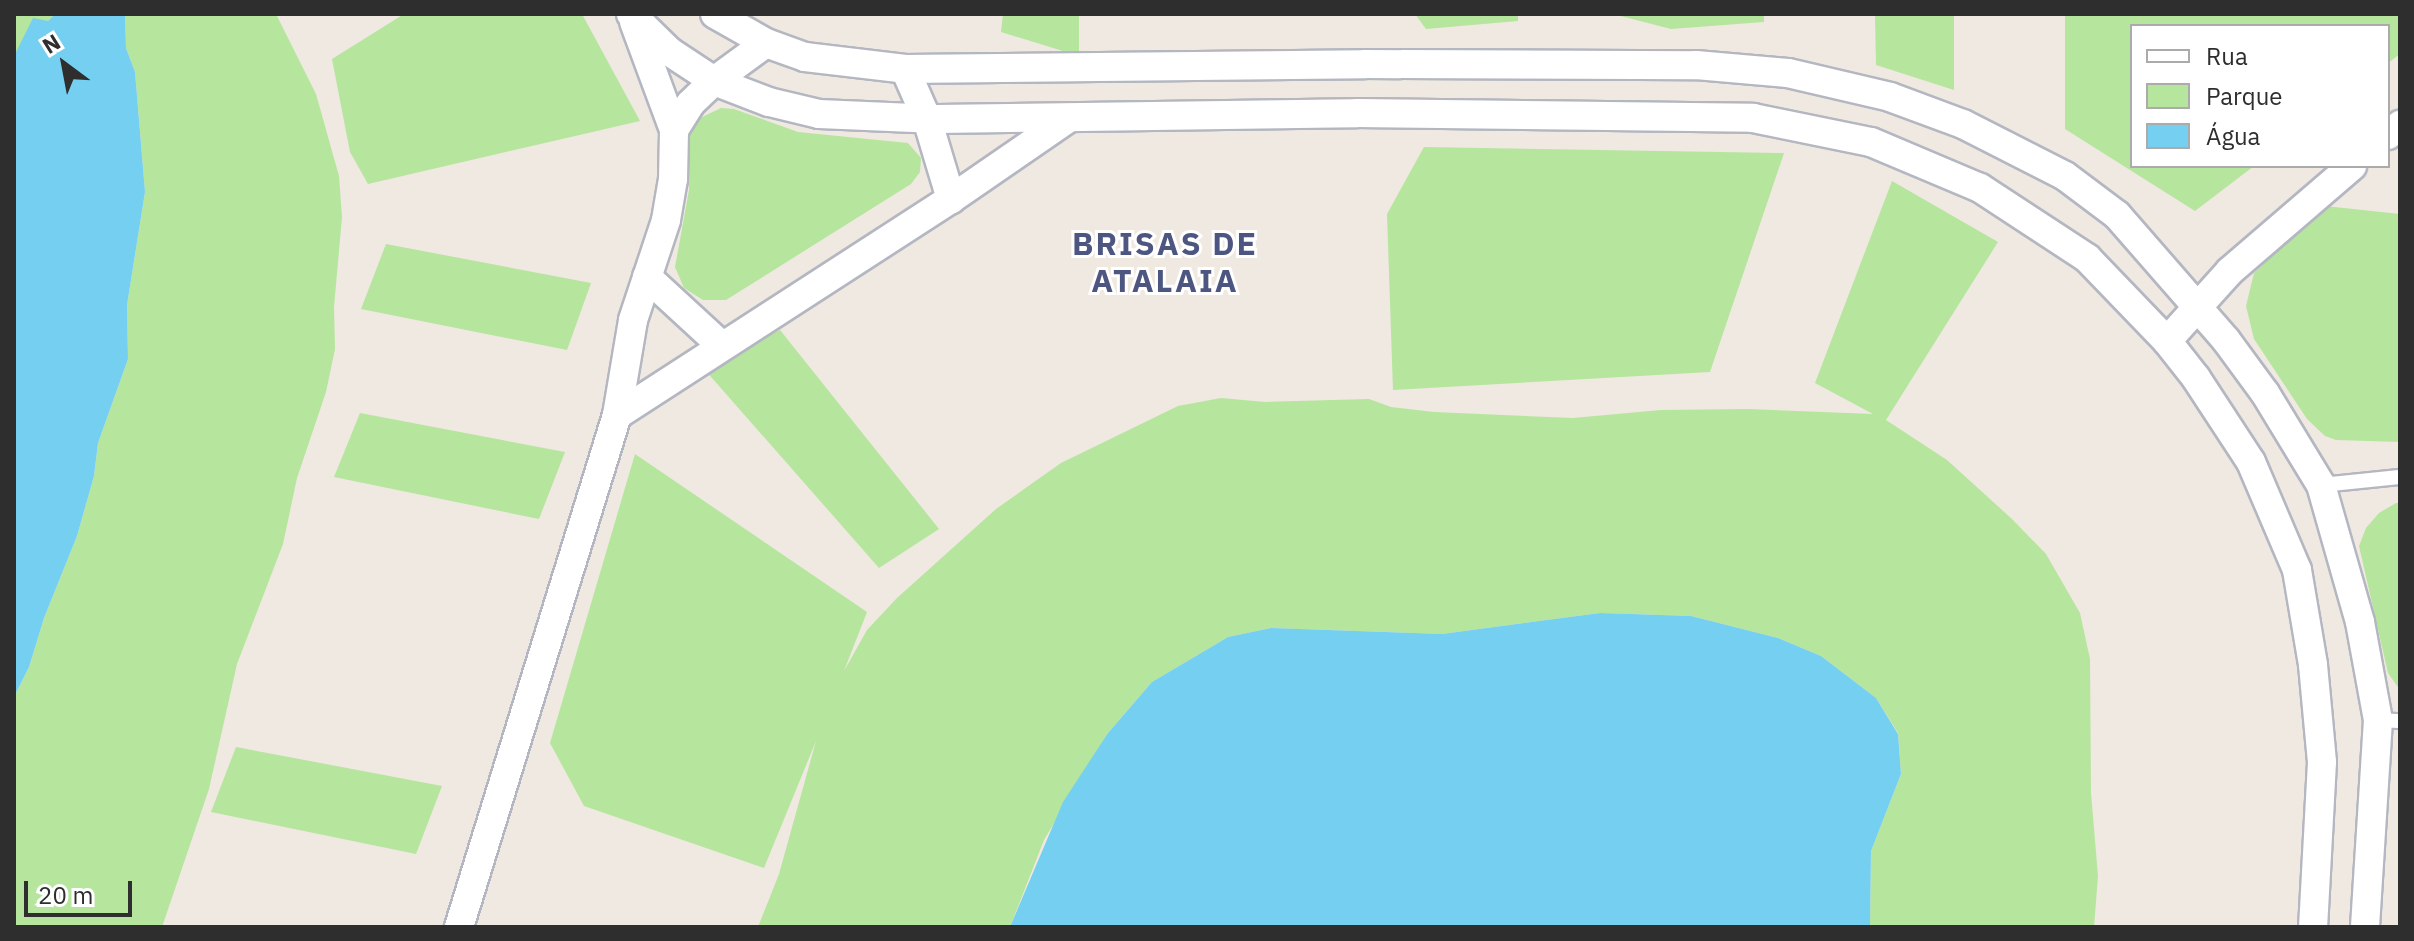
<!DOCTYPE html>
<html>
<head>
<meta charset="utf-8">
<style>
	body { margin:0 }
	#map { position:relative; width:2414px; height:941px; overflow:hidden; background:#efe9e1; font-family:"IBM Plex Sans",sans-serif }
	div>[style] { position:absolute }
	.green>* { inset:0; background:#b6e59e }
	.water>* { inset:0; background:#75cff0 }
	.roads { filter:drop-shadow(2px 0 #b4b7c1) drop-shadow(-2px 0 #b4b7c1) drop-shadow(0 2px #b4b7c1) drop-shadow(0 -2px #b4b7c1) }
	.lane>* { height:14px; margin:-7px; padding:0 7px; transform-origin:7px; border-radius:7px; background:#fff }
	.street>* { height:28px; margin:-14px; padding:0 14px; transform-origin:14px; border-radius:14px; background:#fff }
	span { translate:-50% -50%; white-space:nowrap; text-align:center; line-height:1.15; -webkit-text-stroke:6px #fff; paint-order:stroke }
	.district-label { font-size:32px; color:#4d5680; font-weight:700; letter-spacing:2px }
	.frame { position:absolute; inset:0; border:16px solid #2e2e2e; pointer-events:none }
	.legend { position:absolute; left:2130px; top:24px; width:260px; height:144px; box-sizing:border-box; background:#fff; border:2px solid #ababab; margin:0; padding:10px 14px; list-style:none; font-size:24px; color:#2e2e2e }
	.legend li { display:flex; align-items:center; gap:16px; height:40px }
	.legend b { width:40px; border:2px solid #ababab }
	.north { position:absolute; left:24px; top:24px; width:80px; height:80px; -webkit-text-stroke:6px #fff; paint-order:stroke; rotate:328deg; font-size:22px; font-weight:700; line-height:32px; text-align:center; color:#2e2e2e }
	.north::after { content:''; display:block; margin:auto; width:28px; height:36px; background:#2e2e2e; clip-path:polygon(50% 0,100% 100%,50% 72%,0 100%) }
	.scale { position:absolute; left:24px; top:881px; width:108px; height:36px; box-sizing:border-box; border:4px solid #2e2e2e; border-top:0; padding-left:10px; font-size:24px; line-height:28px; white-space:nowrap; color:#2e2e2e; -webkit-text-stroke:6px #fff; paint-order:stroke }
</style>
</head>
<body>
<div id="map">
	<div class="green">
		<div style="clip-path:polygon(14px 14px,55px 14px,14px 56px)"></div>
		<div style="clip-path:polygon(125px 14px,276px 14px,316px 94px,339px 176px,342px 217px,334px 307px,335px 349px,326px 392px,297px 478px,283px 544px,237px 664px,209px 789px,162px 927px,14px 927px,14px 697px,29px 667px,44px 618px,77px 536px,94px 476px,98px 443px,128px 359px,127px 305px,145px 192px,135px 72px,126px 48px)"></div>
		<div style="clip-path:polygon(404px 14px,582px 14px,640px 121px,368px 184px,350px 152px,332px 59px)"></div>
		<div style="clip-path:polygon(1003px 14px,1079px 14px,1079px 56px,1001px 32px)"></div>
		<div style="clip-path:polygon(1415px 14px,1518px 14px,1518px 21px,1426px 29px)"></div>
		<div style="clip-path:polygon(1613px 14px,1764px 14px,1764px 22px,1671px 29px)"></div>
		<div style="clip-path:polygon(1875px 14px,1954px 14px,1954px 90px,1876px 65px)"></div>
		<div style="clip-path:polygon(2065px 14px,2400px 14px,2400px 54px,2388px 63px,2388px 26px,2132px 26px,2132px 166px,2254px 166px,2195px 211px,2065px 129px)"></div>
		<div style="clip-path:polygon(721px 108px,734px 109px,798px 132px,908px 143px,921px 158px,920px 172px,911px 184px,726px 300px,703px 300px,684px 288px,675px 267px,689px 190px,686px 141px,698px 119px)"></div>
		<div style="clip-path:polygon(1424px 147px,1784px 153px,1710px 372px,1393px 390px,1387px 214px)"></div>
		<div style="clip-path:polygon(1892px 181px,1998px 242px,1886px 420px,1947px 460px,2012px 519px,2046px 554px,2080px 613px,2090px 659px,2091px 793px,2098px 876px,2094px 927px,1870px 927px,1871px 851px,1901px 774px,1898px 733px,1876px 698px,1821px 656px,1778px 638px,1691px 616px,1600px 613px,1442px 634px,1271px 628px,1228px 637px,1152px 682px,1108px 733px,1044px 840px,1010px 927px,758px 927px,779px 874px,816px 741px,764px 868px,584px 806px,550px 743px,635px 454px,867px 612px,844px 671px,867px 630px,897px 598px,996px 509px,1061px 463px,1178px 406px,1221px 398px,1265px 402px,1369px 399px,1391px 407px,1434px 412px,1573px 418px,1661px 410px,1749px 409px,1873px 414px,1815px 383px)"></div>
		<div style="clip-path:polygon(2325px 206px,2400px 214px,2400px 442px,2336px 440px,2325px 436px,2307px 419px,2254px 339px,2246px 306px,2254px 273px)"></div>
		<div style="clip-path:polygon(386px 244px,591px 283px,567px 350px,361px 309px)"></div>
		<div style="clip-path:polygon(780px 330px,939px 529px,879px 568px,705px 370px)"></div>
		<div style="clip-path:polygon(360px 413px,565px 452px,539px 519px,334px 477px)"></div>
		<div style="clip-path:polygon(2396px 503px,2400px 503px,2400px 690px,2388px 673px,2359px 546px,2366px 528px,2379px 513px)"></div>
		<div style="clip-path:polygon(236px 747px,442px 786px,416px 854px,211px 812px)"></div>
	</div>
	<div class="water">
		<div style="clip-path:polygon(55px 14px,125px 14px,126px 48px,135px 72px,145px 192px,127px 305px,128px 359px,98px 443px,94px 476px,77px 536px,44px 618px,29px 667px,14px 697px,14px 56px,33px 18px,48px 21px)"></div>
		<div style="clip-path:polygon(1600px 613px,1691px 616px,1778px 638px,1821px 656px,1876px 698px,1898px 734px,1901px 774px,1871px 851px,1870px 927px,1010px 927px,1063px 802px,1108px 733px,1152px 682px,1228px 637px,1271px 628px,1442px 634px)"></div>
	</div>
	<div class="roads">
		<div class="lane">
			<div style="left:2321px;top:485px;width:79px;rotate:-5.8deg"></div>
			<div style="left:2378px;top:720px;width:22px;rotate:3deg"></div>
		</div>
		<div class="street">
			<div style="left:631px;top:14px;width:54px;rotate:44.3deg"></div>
			<div style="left:670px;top:52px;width:53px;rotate:33.4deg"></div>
			<div style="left:714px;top:81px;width:59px;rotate:20.9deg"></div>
			<div style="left:769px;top:102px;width:51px;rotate:13.5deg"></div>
			<div style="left:819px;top:114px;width:118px;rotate:2.4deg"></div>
			<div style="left:937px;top:119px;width:420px;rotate:-0.8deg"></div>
			<div style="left:1357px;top:113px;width:396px;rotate:0.7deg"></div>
			<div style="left:1753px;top:118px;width:120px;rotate:11.5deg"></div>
			<div style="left:1871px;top:142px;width:118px;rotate:22.9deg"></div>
			<div style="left:1980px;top:188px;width:128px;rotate:33.2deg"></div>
			<div style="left:2087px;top:258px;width:115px;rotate:46.1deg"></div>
			<div style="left:2167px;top:341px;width:47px;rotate:51.9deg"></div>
			<div style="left:2196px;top:378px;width:100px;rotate:56.8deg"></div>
			<div style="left:2251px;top:462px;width:117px;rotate:66.9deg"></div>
			<div style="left:2297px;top:570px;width:96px;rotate:80.4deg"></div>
			<div style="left:2313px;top:665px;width:97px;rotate:84.7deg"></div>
			<div style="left:2322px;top:762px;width:165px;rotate:93.1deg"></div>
			<div style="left:715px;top:14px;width:59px;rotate:29.6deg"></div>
			<div style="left:766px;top:43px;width:41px;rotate:19.7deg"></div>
			<div style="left:805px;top:57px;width:101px;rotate:6.8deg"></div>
			<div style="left:905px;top:69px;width:460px;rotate:-0.6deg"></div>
			<div style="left:1365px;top:64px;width:331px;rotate:0.2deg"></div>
			<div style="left:1696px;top:65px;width:92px;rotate:5deg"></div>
			<div style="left:1788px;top:73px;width:105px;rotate:13.2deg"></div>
			<div style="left:1890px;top:97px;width:78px;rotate:20.3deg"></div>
			<div style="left:1963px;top:124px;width:114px;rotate:27deg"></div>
			<div style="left:2065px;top:176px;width:65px;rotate:36.9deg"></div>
			<div style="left:2117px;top:215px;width:166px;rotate:48.9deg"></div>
			<div style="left:2226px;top:340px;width:66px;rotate:53.7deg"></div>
			<div style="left:2265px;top:393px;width:108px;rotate:58.7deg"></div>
			<div style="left:2321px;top:485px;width:142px;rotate:74.1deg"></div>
			<div style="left:2360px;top:622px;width:100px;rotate:79.6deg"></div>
			<div style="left:2378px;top:720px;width:207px;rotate:93.6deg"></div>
			<div style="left:905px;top:69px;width:55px;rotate:66.3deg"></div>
			<div style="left:927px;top:119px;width:84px;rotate:73.3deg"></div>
			<div style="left:674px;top:130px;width:31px;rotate:-58deg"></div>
			<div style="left:690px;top:104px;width:33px;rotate:-44deg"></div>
			<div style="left:714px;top:81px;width:64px;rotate:-36.2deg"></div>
			<div style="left:2388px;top:135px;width:16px;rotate:-40deg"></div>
			<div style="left:647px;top:277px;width:100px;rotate:42.6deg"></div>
			<div style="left:2167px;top:341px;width:94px;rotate:-48deg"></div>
			<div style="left:2230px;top:271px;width:161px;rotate:-40.7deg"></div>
			<div style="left:617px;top:415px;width:398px;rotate:-32.9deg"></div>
			<div style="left:951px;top:199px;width:143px;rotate:-34.5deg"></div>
			<div style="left:459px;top:927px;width:536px;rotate:-72.85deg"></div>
			<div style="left:617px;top:415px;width:96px;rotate:-80.4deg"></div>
			<div style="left:633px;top:320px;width:105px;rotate:-71.7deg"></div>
			<div style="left:666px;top:220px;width:42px;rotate:-80.3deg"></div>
			<div style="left:673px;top:179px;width:49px;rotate:-88.8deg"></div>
			<div style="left:674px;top:130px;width:115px;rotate:-110.3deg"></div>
		</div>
	</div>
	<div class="district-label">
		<span style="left:1165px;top:262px">BRISAS DE<br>ATALAIA</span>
	</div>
	<div class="frame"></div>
	<ul class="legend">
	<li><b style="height:10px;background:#fff"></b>Rua</li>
	<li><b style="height:22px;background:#b6e59e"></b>Parque</li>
	<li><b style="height:22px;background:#75cff0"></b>Água</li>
	</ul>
	<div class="north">N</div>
	<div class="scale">20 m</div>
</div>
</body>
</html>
